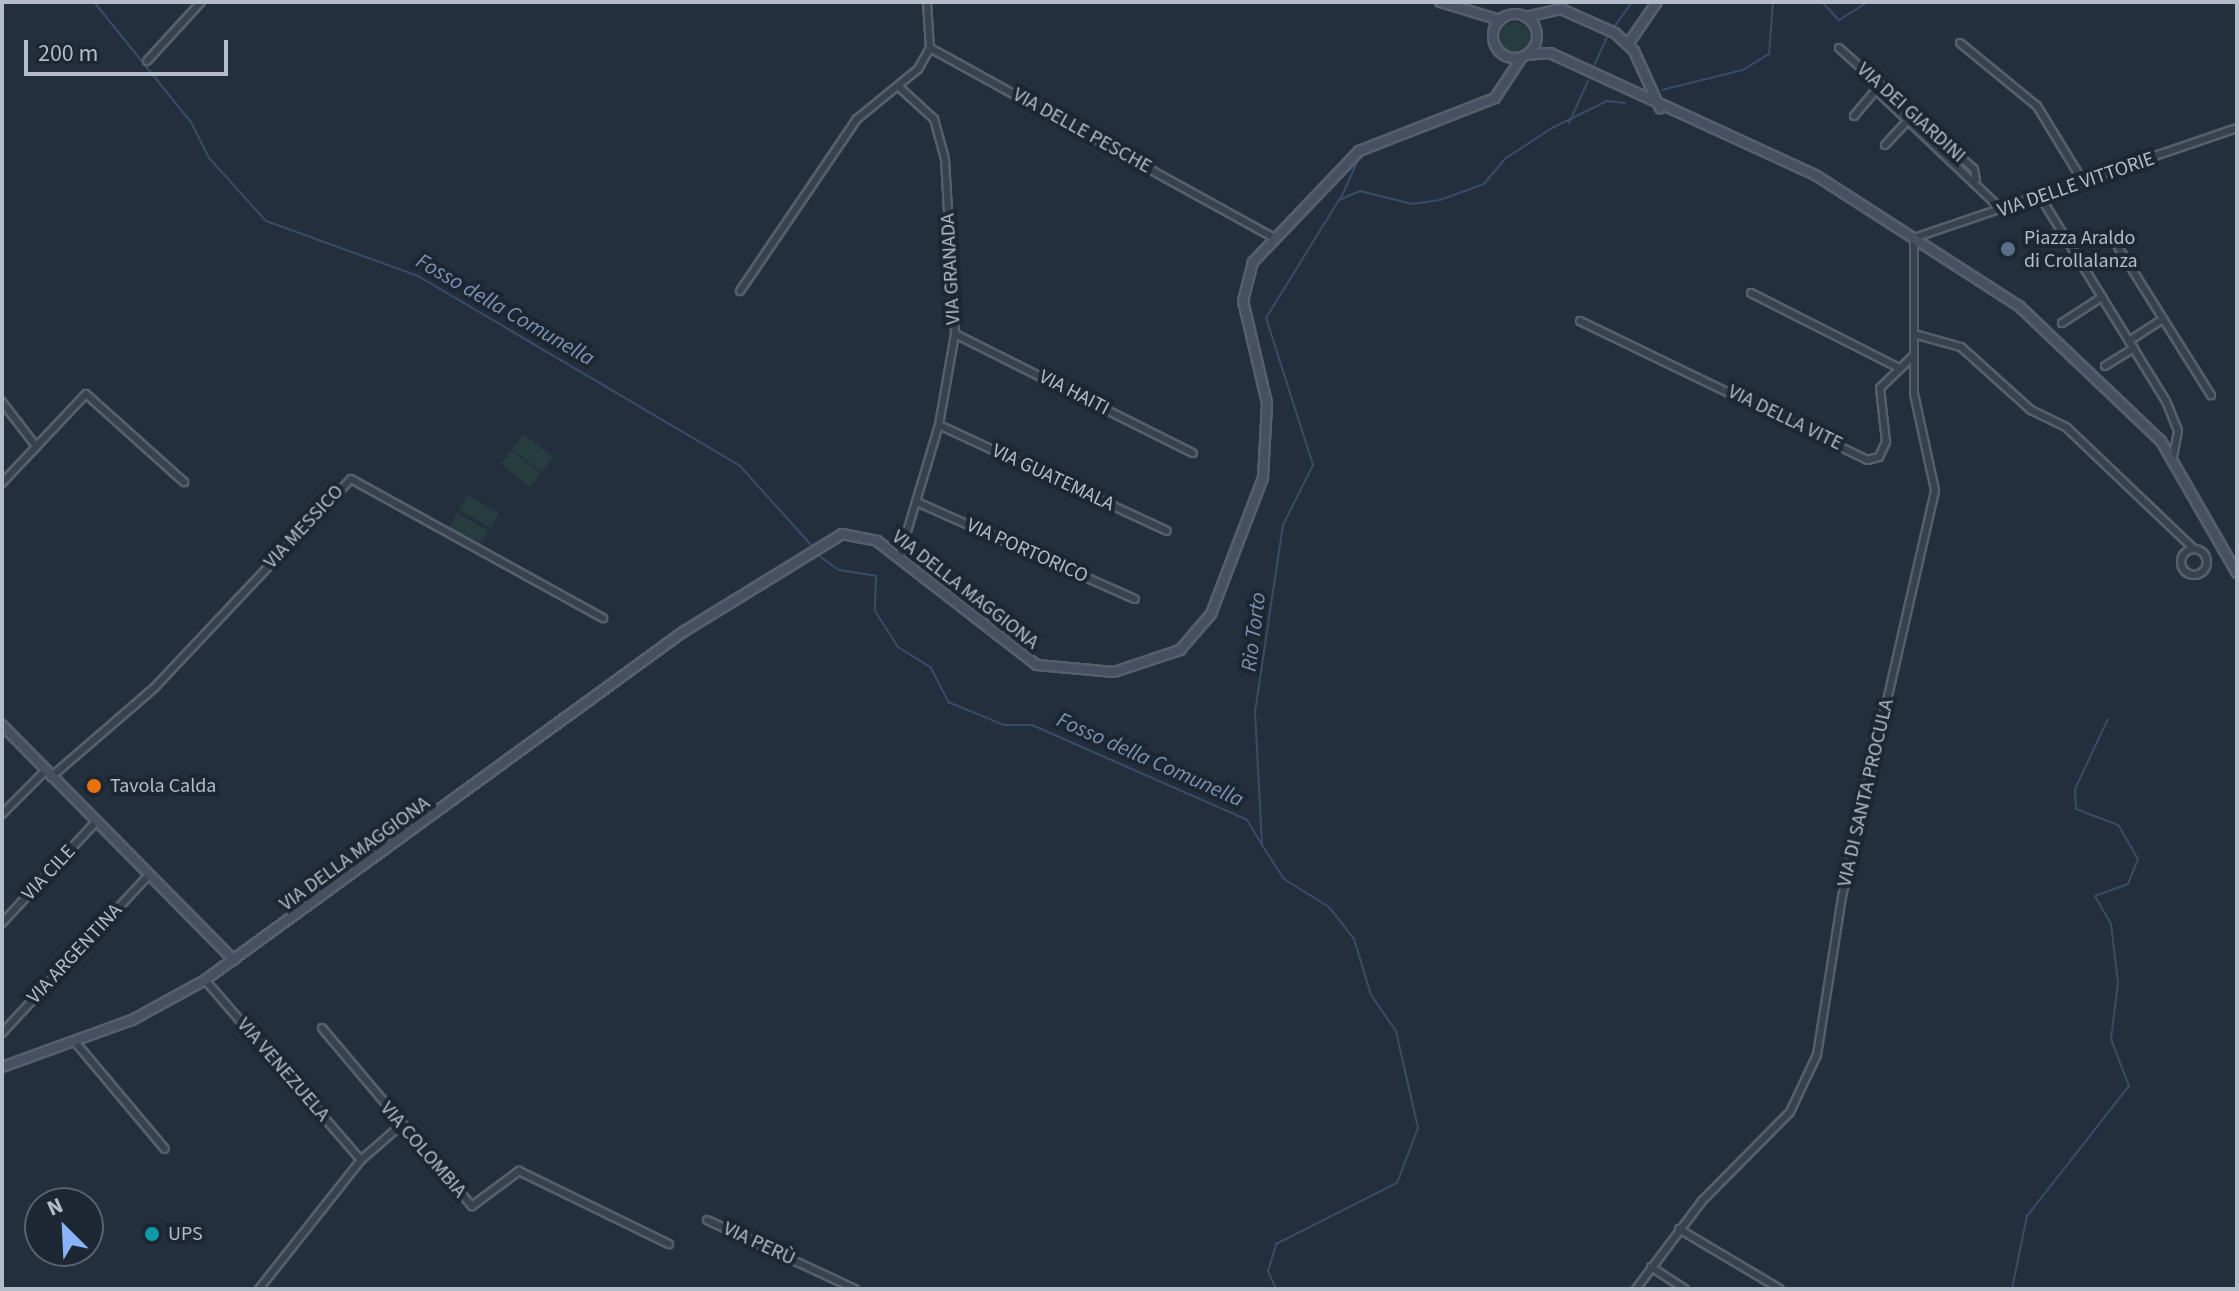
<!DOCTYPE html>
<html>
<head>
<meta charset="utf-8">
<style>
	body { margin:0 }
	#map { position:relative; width:2239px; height:1291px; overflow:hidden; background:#242f3e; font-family:"Source Sans 3",sans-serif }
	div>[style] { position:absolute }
	.green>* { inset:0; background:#263c3f }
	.round { border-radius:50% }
	.stream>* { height:2px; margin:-1px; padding:0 1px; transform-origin:1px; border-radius:1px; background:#394c67 }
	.roads { filter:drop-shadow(2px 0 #565f6c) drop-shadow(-2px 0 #565f6c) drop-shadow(0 2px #565f6c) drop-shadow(0 -2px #565f6c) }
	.street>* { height:6px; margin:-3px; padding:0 3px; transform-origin:3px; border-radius:3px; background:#38414e }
	.street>.ring { margin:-3px; padding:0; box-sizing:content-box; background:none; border:6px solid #38414e; border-radius:50% }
	.secondary>* { height:8px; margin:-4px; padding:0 4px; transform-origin:4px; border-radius:4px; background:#465061 }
	.secondary>.ring { margin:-4px; padding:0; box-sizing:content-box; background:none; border:8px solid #465061; border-radius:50% }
	.dots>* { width:22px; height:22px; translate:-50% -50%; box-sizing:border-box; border:4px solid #1d2633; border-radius:50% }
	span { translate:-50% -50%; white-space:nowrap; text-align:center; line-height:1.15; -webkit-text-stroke:8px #1d2633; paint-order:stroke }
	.street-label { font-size:20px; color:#b4bcc9 }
	.poi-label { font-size:20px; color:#b4bcc9 }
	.left { translate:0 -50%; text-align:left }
	.water-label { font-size:22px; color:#7c92b1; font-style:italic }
	.frame { position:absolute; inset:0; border:4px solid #b4bcc9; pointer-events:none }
	.north { position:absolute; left:24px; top:1187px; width:80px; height:80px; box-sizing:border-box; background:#1d2633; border:2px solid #59626f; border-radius:50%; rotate:336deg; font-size:22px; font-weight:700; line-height:32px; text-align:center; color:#b4bcc9 }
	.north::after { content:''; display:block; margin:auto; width:28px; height:36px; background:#8ab4f8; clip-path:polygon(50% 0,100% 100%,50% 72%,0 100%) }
	.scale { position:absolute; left:24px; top:40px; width:204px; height:36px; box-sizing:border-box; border:4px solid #b4bcc9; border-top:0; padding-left:10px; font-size:24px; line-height:28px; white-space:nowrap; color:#b4bcc9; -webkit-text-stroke:6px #1d2633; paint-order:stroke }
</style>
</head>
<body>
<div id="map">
	<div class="green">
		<div class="round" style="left:1500px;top:22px;width:30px;height:30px"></div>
		<div style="clip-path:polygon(524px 434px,553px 457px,542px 472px,512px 449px)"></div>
		<div style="clip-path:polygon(511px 450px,540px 473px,530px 487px,501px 464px)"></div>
		<div style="clip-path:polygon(468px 495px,499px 513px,491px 528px,459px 510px)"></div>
		<div style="clip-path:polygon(457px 513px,488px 531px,480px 545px,449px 528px)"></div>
	</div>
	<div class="stream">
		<div style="left:94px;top:2px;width:154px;rotate:51.1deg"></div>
		<div style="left:191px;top:122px;width:40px;rotate:63.4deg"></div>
		<div style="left:209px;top:158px;width:85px;rotate:47.9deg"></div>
		<div style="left:266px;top:221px;width:162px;rotate:19.9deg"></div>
		<div style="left:418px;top:276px;width:374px;rotate:30.5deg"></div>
		<div style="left:740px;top:466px;width:108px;rotate:48deg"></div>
		<div style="left:1822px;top:2px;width:25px;rotate:47deg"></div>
		<div style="left:1839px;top:20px;width:34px;rotate:-32deg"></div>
		<div style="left:1614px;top:27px;width:31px;rotate:-54deg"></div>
		<div style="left:1594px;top:66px;width:34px;rotate:-66deg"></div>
		<div style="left:1662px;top:90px;width:83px;rotate:-13.9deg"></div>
		<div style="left:1743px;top:70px;width:31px;rotate:-32deg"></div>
		<div style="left:1769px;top:54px;width:52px;rotate:-85.6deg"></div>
		<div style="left:1569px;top:123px;width:46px;rotate:-65.7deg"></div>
		<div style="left:1340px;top:200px;width:48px;rotate:-65.6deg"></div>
		<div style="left:818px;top:555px;width:26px;rotate:36deg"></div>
		<div style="left:839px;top:570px;width:37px;rotate:9deg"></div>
		<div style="left:876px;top:576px;width:35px;rotate:92deg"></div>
		<div style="left:875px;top:611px;width:43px;rotate:57.4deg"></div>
		<div style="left:898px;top:647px;width:39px;rotate:32deg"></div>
		<div style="left:931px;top:668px;width:38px;rotate:63deg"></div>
		<div style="left:948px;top:702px;width:61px;rotate:22.3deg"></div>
		<div style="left:1004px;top:725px;width:28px"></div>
		<div style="left:1032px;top:725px;width:211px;rotate:23.8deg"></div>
		<div style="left:1225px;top:810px;width:24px;rotate:24deg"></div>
		<div style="left:1247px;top:820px;width:26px;rotate:59deg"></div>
		<div style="left:1276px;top:1289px;width:20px;rotate:-114deg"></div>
		<div style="left:1268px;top:1271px;width:28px;rotate:-73deg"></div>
		<div style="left:1276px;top:1244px;width:136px;rotate:-26.8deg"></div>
		<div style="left:1397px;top:1183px;width:59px;rotate:-69.1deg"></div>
		<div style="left:1418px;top:1128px;width:99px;rotate:-102.8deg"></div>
		<div style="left:1396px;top:1031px;width:44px;rotate:-124.8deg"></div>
		<div style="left:1371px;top:995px;width:59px;rotate:-106.9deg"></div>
		<div style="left:1354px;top:939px;width:41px;rotate:-128deg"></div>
		<div style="left:1329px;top:907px;width:53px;rotate:-148.1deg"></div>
		<div style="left:1284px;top:879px;width:40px;rotate:-122.9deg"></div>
		<div style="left:1262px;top:845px;width:133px;rotate:-93deg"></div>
		<div style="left:1255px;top:712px;width:189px;rotate:-81.5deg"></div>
		<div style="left:1283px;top:525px;width:67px;rotate:-63.4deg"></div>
		<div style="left:1313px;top:465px;width:154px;rotate:-107.7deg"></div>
		<div style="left:1266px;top:318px;width:139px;rotate:-58.3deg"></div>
		<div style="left:1339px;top:200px;width:23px;rotate:-23deg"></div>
		<div style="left:1360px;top:191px;width:54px;rotate:14deg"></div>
		<div style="left:1412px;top:204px;width:28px;rotate:-8deg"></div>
		<div style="left:1440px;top:200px;width:47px;rotate:-20deg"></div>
		<div style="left:1484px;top:184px;width:34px;rotate:-50deg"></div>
		<div style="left:1506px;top:158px;width:55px;rotate:-33.1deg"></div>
		<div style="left:1552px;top:128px;width:61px;rotate:-26.1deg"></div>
		<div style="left:1607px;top:101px;width:18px;rotate:6deg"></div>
		<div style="left:2012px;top:1289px;width:75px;rotate:-78.4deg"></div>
		<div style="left:2027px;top:1216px;width:165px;rotate:-51.9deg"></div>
		<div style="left:2129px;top:1086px;width:50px;rotate:-111deg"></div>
		<div style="left:2111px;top:1039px;width:56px;rotate:-82.9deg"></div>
		<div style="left:2118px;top:983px;width:59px;rotate:-96.8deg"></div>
		<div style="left:2111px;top:924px;width:32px;rotate:-120deg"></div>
		<div style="left:2095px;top:896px;width:35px;rotate:-20deg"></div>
		<div style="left:2128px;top:884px;width:27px;rotate:-68deg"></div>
		<div style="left:2138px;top:859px;width:39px;rotate:-120deg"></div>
		<div style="left:2118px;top:825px;width:45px;rotate:-159.1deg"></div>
		<div style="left:2076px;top:809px;width:20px;rotate:-93deg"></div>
		<div style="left:2075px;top:789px;width:77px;rotate:-64.8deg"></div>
	</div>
	<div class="roads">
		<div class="street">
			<div style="left:927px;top:2px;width:46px;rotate:86.3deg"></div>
			<div style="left:930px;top:48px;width:392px;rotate:28.9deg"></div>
			<div style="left:1960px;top:43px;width:99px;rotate:39.3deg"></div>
			<div style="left:2037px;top:106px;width:90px;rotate:58.6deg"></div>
			<div style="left:1839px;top:48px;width:181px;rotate:41.9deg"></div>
			<div style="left:1974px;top:169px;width:11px;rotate:80deg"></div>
			<div style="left:147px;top:61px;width:80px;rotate:-47.5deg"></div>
			<div style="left:898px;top:86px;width:49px;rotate:42.5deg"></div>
			<div style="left:934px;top:119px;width:41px;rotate:74.6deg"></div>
			<div style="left:945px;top:159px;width:175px;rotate:86.7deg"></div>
			<div style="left:955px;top:334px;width:92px;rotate:100deg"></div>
			<div style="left:939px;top:425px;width:139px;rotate:106.7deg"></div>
			<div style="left:1854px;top:116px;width:34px;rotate:-50deg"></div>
			<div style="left:1876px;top:90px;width:175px;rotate:43.6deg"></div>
			<div style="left:1885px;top:145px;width:35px;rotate:-47deg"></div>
			<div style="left:2041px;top:198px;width:238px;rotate:58.4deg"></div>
			<div style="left:2166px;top:401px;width:32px;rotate:68deg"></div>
			<div style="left:2178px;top:431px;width:26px;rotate:101deg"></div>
			<div style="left:2118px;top:247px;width:175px;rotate:57.9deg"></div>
			<div style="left:740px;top:291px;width:208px;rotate:-55.8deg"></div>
			<div style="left:857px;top:119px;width:79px;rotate:-39.3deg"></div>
			<div style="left:918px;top:69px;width:24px;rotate:-60deg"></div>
			<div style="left:1751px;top:293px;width:164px;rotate:26.9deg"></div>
			<div style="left:1580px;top:321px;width:319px;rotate:25.8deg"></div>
			<div style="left:1867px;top:460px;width:12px;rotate:-14deg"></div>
			<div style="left:1879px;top:457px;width:17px;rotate:-65deg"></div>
			<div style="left:1886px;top:442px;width:54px;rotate:-96.3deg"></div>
			<div style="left:1880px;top:388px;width:47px;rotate:-44.1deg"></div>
			<div style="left:2062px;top:323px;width:48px;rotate:-33deg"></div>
			<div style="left:955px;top:334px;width:266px;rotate:26.6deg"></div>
			<div style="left:1914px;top:334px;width:49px;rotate:15.5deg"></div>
			<div style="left:1961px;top:347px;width:94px;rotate:42deg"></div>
			<div style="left:2031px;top:410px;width:39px;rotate:26deg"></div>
			<div style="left:2066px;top:427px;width:177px;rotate:43.6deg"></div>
			<div style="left:2129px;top:341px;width:40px;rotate:-32.9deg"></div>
			<div style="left:2105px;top:366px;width:34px;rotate:-32deg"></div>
			<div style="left:2px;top:402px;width:56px;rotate:52.3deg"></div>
			<div style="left:939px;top:425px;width:251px;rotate:24.9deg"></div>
			<div style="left:2px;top:483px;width:122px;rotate:-46.7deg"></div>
			<div style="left:86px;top:394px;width:132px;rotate:41.9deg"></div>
			<div style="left:919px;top:503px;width:236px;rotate:24deg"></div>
			<div class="ring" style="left:2181px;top:549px;width:20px;height:20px"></div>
			<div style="left:51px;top:777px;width:136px;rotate:-40.8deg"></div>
			<div style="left:154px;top:688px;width:287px;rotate:-46.7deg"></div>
			<div style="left:351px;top:479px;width:288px;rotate:28.9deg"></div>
			<div style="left:2px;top:814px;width:59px;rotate:-45deg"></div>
			<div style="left:2px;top:923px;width:137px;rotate:-47.1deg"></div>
			<div style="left:205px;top:980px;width:238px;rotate:49.1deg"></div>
			<div style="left:322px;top:1028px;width:233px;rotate:49.9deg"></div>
			<div style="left:472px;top:1206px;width:59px;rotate:-36.7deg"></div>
			<div style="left:519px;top:1171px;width:167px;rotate:26deg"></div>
			<div style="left:2px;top:1033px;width:214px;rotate:-47.1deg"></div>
			<div style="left:76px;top:1043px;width:138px;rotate:50deg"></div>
			<div style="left:707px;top:1220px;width:163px;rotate:25deg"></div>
			<div style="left:1679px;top:1229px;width:117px;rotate:30.7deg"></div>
			<div style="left:1651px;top:1267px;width:40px;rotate:32.9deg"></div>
			<div style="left:259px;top:1289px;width:164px;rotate:-51.7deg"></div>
			<div style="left:361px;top:1160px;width:52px;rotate:-41.1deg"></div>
			<div style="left:1636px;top:1289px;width:110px;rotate:-53.1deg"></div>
			<div style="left:1702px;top:1201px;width:125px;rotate:-45.3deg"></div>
			<div style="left:1790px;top:1112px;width:63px;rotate:-64.7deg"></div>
			<div style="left:1817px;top:1055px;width:160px;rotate:-81deg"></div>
			<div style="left:1842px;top:897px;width:417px;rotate:-77.1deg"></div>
			<div style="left:1935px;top:490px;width:98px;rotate:-102.3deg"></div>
			<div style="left:1914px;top:394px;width:156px;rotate:-90deg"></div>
			<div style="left:1914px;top:238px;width:341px;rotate:-18.8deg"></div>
		</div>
		<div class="secondary">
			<div style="left:1440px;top:2px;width:63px;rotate:16.7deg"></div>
			<div class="ring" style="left:1493px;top:14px;width:36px;height:36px"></div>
			<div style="left:1526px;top:17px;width:36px;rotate:-13deg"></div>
			<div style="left:1561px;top:9px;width:59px;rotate:24deg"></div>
			<div style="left:1615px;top:33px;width:26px;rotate:43deg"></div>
			<div style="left:1634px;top:51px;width:63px;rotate:65.5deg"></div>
			<div style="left:1628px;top:44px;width:51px;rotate:-55.4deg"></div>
			<div style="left:1526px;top:55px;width:24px;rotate:-5deg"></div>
			<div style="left:1550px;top:53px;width:294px;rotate:24.7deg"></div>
			<div style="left:1817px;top:176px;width:240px;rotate:32.8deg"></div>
			<div style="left:2019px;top:306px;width:196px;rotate:43.6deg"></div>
			<div style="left:2161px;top:441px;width:152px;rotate:60.1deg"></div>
			<div style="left:2px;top:725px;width:330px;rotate:45.4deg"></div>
			<div style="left:2px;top:1067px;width:138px;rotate:-19.9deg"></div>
			<div style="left:132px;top:1020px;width:83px;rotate:-28.7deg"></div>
			<div style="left:205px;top:980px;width:591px;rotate:-36.06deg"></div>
			<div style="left:683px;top:632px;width:187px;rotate:-31.6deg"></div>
			<div style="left:842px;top:534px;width:36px;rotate:11deg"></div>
			<div style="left:877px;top:541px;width:202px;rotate:37.8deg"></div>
			<div style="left:1037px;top:665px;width:77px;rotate:5.2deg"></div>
			<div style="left:1114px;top:672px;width:70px;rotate:-18.4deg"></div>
			<div style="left:1180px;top:650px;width:48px;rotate:-49.3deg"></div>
			<div style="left:1211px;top:614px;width:146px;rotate:-69.1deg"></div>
			<div style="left:1263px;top:478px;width:75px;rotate:-86.9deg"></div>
			<div style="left:1267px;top:403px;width:105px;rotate:-103.2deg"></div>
			<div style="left:1243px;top:301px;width:40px;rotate:-75.6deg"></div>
			<div style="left:1253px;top:262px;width:153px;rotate:-46.3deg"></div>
			<div style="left:1359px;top:151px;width:146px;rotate:-21.3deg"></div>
			<div style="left:1495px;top:98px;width:49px;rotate:-56.6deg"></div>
		</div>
	</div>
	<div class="dots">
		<div style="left:2008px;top:249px;background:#5c6f8a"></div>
		<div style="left:94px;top:786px;background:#e8710a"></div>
		<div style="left:152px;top:1234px;background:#0f9aa8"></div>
	</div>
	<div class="street-label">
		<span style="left:1911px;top:113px;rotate:42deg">VIA DEI GIARDINI</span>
		<span style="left:1082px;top:131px;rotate:29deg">VIA DELLE PESCHE</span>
		<span style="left:2076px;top:185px;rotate:-19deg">VIA DELLE VITTORIE</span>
		<span style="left:951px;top:269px;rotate:-93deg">VIA GRANADA</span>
		<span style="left:1074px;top:393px;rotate:27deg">VIA HAITI</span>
		<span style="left:1785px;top:418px;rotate:26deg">VIA DELLA VITE</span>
		<span style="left:1053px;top:478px;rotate:25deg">VIA GUATEMALA</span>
		<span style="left:304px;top:527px;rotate:-47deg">VIA MESSICO</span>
		<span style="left:1027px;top:551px;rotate:24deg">VIA PORTORICO</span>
		<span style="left:965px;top:590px;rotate:38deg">VIA DELLA MAGGIONA</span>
		<span style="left:1866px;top:793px;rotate:-77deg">VIA DI SANTA PROCULA</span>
		<span style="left:355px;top:854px;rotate:-36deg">VIA DELLA MAGGIONA</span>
		<span style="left:49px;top:873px;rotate:-47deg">VIA CILE</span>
		<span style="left:75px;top:954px;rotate:-47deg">VIA ARGENTINA</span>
		<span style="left:283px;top:1070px;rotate:49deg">VIA VENEZUELA</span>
		<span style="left:423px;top:1150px;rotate:49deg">VIA COLOMBIA</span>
		<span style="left:759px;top:1244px;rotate:25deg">VIA PERÙ</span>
	</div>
	<div class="poi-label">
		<span class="left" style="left:2024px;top:250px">Piazza Araldo<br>di Crollalanza</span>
		<span class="left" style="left:110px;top:786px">Tavola Calda</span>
		<span class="left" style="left:168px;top:1234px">UPS</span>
	</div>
	<div class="water-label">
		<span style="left:505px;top:310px;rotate:30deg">Fosso della Comunella</span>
		<span style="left:1254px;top:632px;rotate:-83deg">Rio Torto</span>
		<span style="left:1150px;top:760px;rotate:24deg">Fosso della Comunella</span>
	</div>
	<div class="frame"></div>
	<div class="north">N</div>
	<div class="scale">200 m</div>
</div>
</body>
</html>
